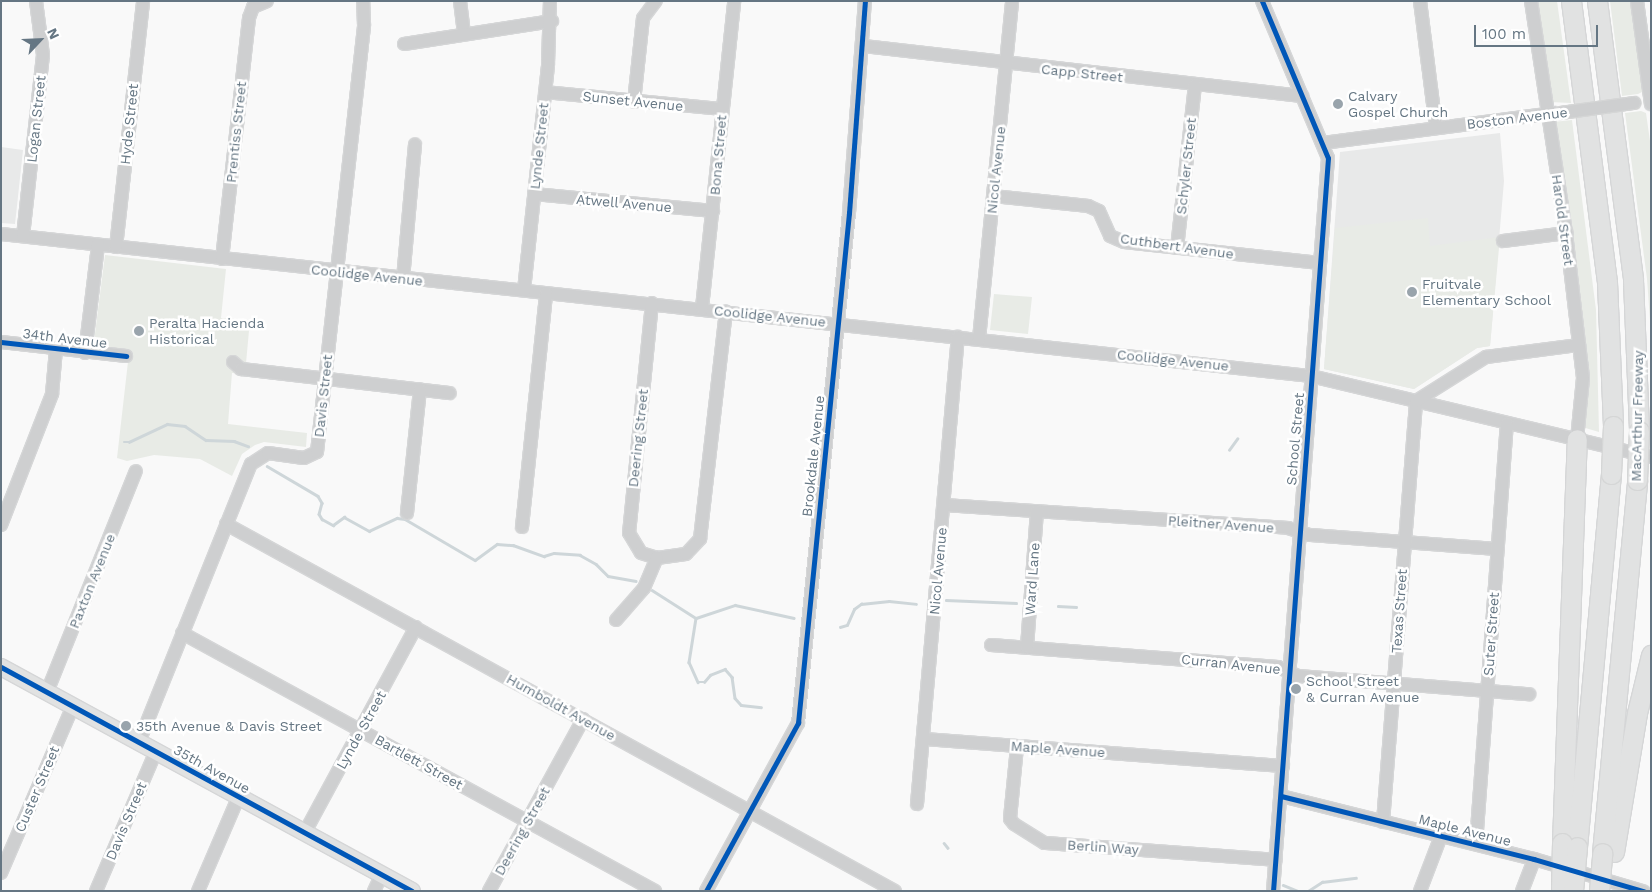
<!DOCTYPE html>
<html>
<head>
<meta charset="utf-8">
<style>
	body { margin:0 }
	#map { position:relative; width:1652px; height:892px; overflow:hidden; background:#f9f9f9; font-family:"Work Sans",sans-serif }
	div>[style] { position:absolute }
	.built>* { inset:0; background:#e8e9e9 }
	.green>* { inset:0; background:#e8ebe6 }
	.stream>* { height:2.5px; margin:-1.25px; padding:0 1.25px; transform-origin:1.25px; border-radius:1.25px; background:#ced6d9 }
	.roads { filter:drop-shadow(1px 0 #d5d6d7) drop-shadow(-1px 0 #d5d6d7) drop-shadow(0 1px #d5d6d7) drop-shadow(0 -1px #d5d6d7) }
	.minor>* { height:12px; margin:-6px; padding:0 6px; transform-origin:6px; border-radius:6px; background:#cecfd0 }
	.major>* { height:16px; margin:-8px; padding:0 8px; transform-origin:8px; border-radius:8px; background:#e1e2e2 }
	.highway>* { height:19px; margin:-9.5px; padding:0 9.5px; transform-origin:9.5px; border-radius:9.5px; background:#e1e2e2 }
	.bridges { filter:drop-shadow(1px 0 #d5d6d6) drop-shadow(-1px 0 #d5d6d6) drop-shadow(0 1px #d5d6d6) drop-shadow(0 -1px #d5d6d6) }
	.minor-bridge>* { height:12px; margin:-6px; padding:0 6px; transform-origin:6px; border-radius:6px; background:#cecfd0 }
	.highway-bridge>* { height:19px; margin:-9.5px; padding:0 9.5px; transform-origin:9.5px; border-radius:9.5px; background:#e1e2e2 }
	.cycleway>* { height:5px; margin:-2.5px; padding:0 2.5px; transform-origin:2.5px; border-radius:2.5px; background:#0057b8 }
	.dots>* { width:14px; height:14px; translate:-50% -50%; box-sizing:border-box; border:2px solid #fff; border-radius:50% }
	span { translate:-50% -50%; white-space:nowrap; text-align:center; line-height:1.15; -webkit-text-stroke:5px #fff; paint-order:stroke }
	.street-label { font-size:14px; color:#657683 }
	.poi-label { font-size:14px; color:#657683 }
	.left { translate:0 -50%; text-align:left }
	.frame { position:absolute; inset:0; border:2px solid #657683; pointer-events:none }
	.north { position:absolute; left:15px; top:15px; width:50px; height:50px; -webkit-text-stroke:4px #fff; paint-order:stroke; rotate:65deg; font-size:14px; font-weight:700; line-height:20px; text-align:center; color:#657683 }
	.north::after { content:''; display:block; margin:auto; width:18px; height:22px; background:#657683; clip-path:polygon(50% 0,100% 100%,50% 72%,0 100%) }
	.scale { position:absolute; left:1474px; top:25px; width:124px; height:22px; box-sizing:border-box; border:2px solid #657683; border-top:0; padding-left:6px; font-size:15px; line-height:18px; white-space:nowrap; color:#657683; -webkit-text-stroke:4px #fff; paint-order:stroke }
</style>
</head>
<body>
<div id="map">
	<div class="built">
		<div style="clip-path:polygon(1500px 133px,1504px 181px,1490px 346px,1477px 348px,1414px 389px,1324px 369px,1340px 152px)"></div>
		<div style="clip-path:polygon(1px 147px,23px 150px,15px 224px,1px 223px)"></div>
	</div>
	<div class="green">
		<div style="clip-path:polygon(1537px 1px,1557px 1px,1571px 103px,1550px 102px)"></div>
		<div style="clip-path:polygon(1610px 1px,1632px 1px,1644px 91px,1638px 94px,1622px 96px)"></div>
		<div style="clip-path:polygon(1641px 111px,1646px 113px,1651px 148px,1651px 334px,1647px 279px,1625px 113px)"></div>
		<div style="clip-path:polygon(1572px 120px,1596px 310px,1599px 432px,1582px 427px,1553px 122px)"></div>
		<div style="clip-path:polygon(1428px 218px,1430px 246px,1500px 237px,1490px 346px,1477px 348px,1414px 389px,1324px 369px,1335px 228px)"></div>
		<div style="clip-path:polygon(105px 255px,226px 269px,221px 318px,250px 320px,245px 374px,232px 373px,228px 424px,307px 433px,306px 447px,264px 442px,255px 445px,242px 454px,232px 476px,200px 459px,154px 455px,127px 461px,117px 458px,129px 353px,93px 349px)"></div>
		<div style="clip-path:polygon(994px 294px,1032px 297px,1028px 334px,990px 330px)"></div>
	</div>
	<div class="stream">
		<div style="left:124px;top:442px;width:5px"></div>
		<div style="left:129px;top:442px;width:42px;rotate:-25.3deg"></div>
		<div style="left:167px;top:424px;width:18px;rotate:6deg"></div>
		<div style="left:185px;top:426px;width:25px;rotate:34deg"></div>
		<div style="left:206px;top:440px;width:28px;rotate:2deg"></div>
		<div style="left:234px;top:441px;width:15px;rotate:20deg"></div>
		<div style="left:1229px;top:450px;width:14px;rotate:-54deg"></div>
		<div style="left:267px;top:466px;width:59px;rotate:30.5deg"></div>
		<div style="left:318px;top:496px;width:8px;rotate:60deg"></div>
		<div style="left:322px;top:503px;width:11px;rotate:105deg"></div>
		<div style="left:319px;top:514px;width:6px;rotate:59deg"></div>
		<div style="left:322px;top:519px;width:13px;rotate:29deg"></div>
		<div style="left:333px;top:525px;width:14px;rotate:-36deg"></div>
		<div style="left:344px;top:517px;width:29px;rotate:29deg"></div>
		<div style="left:369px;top:531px;width:31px;rotate:-25deg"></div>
		<div style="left:397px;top:518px;width:8px;rotate:7deg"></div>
		<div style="left:405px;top:519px;width:81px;rotate:30.4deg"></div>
		<div style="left:475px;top:560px;width:27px;rotate:-36deg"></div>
		<div style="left:497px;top:544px;width:16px;rotate:4deg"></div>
		<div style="left:513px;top:545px;width:33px;rotate:20deg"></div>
		<div style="left:544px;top:556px;width:10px;rotate:-17deg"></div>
		<div style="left:554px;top:553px;width:26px;rotate:4deg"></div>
		<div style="left:580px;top:555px;width:18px;rotate:29deg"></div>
		<div style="left:596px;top:564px;width:17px;rotate:45deg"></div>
		<div style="left:608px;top:576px;width:28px;rotate:10deg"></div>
		<div style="left:652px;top:590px;width:52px;rotate:32.5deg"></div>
		<div style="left:946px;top:600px;width:70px;rotate:2.5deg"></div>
		<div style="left:1058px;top:606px;width:18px;rotate:3deg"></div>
		<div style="left:696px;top:618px;width:45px;rotate:99deg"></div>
		<div style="left:689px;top:662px;width:22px;rotate:66deg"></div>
		<div style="left:698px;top:682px;width:6px"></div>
		<div style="left:704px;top:682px;width:9px;rotate:-49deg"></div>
		<div style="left:710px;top:675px;width:16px;rotate:-22deg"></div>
		<div style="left:725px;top:669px;width:11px;rotate:49deg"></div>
		<div style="left:732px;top:677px;width:21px;rotate:82deg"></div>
		<div style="left:735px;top:698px;width:9px;rotate:49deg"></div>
		<div style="left:741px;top:705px;width:20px;rotate:6deg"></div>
		<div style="left:696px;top:618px;width:41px;rotate:-18.4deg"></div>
		<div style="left:735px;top:605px;width:60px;rotate:12.4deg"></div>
		<div style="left:840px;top:627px;width:7px;rotate:-16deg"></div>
		<div style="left:847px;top:625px;width:17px;rotate:-66deg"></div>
		<div style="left:854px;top:609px;width:9px;rotate:-36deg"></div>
		<div style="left:861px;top:604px;width:28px;rotate:-6deg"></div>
		<div style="left:889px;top:601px;width:27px;rotate:6deg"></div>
		<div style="left:944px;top:843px;width:6px;rotate:51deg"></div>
		<div style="left:1283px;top:885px;width:16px;rotate:22deg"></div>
		<div style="left:1308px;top:891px;width:17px;rotate:-33deg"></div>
		<div style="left:1322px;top:882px;width:34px;rotate:-7deg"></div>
	</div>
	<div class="roads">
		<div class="minor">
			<div style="left:460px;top:1px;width:33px;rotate:83deg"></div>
			<div style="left:1262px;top:1px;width:170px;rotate:67.2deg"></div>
			<div style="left:1328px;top:158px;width:735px;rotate:94.29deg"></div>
			<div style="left:1420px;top:1px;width:128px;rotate:82.8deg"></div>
			<div style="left:1531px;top:1px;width:235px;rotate:81.4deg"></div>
			<div style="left:1566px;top:233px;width:146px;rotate:83.3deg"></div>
			<div style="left:1583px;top:378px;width:61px;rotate:95.6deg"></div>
			<div style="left:1637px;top:1px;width:104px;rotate:82.3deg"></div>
			<div style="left:404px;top:44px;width:150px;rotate:-8.8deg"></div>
			<div style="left:863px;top:46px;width:442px;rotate:6.5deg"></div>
			<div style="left:545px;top:92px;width:178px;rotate:5.5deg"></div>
			<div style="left:634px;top:102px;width:84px;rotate:-83.9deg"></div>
			<div style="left:643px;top:18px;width:21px;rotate:-53deg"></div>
			<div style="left:1323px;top:143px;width:233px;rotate:-7.4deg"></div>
			<div style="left:534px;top:194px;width:180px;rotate:5.4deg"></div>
			<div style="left:993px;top:196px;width:96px;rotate:6deg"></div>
			<div style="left:1088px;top:206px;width:12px;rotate:24deg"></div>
			<div style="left:1099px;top:211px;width:27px;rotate:66deg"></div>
			<div style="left:1110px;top:236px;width:15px;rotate:23deg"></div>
			<div style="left:1124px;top:242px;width:197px;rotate:6.1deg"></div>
			<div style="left:1px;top:234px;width:1318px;rotate:6.19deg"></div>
			<div style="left:1311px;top:376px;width:350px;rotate:13.4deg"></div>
			<div style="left:23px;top:236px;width:182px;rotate:-83.7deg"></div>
			<div style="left:43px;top:55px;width:54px;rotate:-97.4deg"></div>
			<div style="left:1503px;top:241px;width:64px;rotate:-7.2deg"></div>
			<div style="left:116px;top:247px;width:247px;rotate:-83.7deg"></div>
			<div style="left:1177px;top:248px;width:164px;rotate:-83.7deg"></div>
			<div style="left:222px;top:259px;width:243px;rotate:-83.6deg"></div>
			<div style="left:249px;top:18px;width:12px;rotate:-70deg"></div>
			<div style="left:253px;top:7px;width:15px;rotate:-23deg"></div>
			<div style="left:403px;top:279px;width:135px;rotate:-84.9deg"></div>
			<div style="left:524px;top:290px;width:227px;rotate:-83.9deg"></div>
			<div style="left:548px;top:64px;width:63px;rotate:-88.2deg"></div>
			<div style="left:652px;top:303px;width:231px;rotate:95.7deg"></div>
			<div style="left:629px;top:533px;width:23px;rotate:59deg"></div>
			<div style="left:641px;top:553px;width:17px;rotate:17deg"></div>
			<div style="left:657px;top:558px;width:29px;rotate:-8deg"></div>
			<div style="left:686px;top:554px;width:21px;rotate:-47deg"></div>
			<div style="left:700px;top:539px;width:229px;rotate:-83.5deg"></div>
			<div style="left:702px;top:308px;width:309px;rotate:-84deg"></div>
			<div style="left:979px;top:339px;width:340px;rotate:-84.4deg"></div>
			<div style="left:1px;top:342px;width:126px;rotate:6.4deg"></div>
			<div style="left:85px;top:353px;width:109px;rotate:-83.1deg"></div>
			<div style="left:233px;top:362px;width:11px;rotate:41deg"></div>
			<div style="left:241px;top:369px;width:210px;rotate:6.6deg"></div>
			<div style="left:944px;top:505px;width:345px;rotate:3.8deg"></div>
			<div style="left:1288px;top:528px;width:23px;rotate:18deg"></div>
			<div style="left:1310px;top:535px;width:188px;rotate:4.3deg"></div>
			<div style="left:407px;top:513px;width:124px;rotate:-84deg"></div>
			<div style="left:226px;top:524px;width:763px;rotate:28.75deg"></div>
			<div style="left:1px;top:525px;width:141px;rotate:-68.7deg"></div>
			<div style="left:52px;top:394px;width:45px;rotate:-84.9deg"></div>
			<div style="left:522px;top:527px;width:235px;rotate:-84.1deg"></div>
			<div style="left:616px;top:620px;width:43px;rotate:-48.8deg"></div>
			<div style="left:644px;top:588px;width:33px;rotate:-67deg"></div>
			<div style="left:182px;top:633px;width:539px;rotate:28.61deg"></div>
			<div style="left:991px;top:645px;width:288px;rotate:4.4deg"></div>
			<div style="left:1278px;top:667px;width:22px;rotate:24deg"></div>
			<div style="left:1298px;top:676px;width:232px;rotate:4.5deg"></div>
			<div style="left:1027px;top:647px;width:136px;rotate:-85.8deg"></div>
			<div style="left:47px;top:692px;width:238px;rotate:-68.1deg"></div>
			<div style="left:924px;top:739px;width:360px;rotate:4.3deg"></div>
			<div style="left:139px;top:742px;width:300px;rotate:-68.1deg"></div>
			<div style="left:251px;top:464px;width:20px;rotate:-33deg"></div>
			<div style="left:268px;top:453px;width:36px;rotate:8deg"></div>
			<div style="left:304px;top:458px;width:14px;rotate:-25deg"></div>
			<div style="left:317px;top:452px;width:430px;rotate:-83.7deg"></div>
			<div style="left:364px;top:25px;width:24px;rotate:-92deg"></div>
			<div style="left:1017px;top:747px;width:72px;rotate:95.6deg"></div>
			<div style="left:1010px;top:819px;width:6px;rotate:51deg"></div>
			<div style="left:1014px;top:824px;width:36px;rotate:32deg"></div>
			<div style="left:1045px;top:843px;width:231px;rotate:4.2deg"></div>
			<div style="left:1281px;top:796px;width:261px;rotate:14deg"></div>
			<div style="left:1534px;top:859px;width:114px;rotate:16.4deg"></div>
			<div style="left:917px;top:804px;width:469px;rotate:-85deg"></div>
			<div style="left:1383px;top:822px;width:422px;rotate:-85.5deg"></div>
			<div style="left:1416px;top:401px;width:83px;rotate:-32.2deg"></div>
			<div style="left:1486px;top:357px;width:94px;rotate:-7.4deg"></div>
			<div style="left:305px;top:832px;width:233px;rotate:-61.6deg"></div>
			<div style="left:1476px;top:844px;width:422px;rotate:-85.8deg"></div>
			<div style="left:1px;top:873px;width:182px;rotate:-66.7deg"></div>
			<div style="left:96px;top:891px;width:152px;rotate:-66.8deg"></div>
			<div style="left:198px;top:891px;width:103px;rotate:-66.7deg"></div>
			<div style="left:374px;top:891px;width:19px;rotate:-65deg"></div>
			<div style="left:489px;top:891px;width:196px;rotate:-61.3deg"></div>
			<div style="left:706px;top:891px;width:192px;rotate:-61.3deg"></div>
			<div style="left:798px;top:723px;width:513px;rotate:-84.29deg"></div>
			<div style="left:849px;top:213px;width:213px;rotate:-85.7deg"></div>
			<div style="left:1420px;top:891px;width:59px;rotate:-69.1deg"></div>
			<div style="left:1522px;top:891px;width:34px;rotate:-69deg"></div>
		</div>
		<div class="major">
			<div style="left:1px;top:667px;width:468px;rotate:28.6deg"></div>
		</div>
		<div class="highway">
			<div style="left:1571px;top:1px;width:283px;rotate:82.7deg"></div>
			<div style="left:1607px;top:282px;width:144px;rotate:87.6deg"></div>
			<div style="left:1597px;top:1px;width:281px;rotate:82.6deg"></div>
			<div style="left:1633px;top:280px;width:151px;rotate:87.7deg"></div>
			<div style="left:1562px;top:843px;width:404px;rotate:-87.9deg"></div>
			<div style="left:1577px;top:847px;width:375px;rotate:-84.8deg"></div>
			<div style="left:1614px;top:852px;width:141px;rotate:-80.6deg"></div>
			<div style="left:1637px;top:713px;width:60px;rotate:-76.4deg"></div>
			<div style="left:1602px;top:853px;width:375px;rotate:-84.6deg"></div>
		</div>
	</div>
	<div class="bridges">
		<div class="minor-bridge">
			<div style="left:1561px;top:113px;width:74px;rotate:-7.8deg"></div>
		</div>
		<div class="highway-bridge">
			<div style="left:1611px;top:474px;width:48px;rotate:-87.6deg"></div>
			<div style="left:1637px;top:480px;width:49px;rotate:-87.7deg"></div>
			<div style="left:1561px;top:891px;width:48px;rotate:-88.8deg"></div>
			<div style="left:1573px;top:891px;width:44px;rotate:-84.8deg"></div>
			<div style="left:1599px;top:891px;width:38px;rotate:-85deg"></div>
		</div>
	</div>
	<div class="cycleway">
		<div style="left:1262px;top:1px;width:170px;rotate:67.2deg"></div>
		<div style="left:1328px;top:158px;width:735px;rotate:94.29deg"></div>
		<div style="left:1px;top:342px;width:126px;rotate:6.4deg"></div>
		<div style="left:1px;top:667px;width:468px;rotate:28.6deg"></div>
		<div style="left:1281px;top:796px;width:261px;rotate:14deg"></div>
		<div style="left:1534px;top:859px;width:114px;rotate:16.4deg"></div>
		<div style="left:706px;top:891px;width:192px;rotate:-61.3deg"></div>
		<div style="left:798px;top:723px;width:513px;rotate:-84.29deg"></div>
		<div style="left:849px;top:213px;width:213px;rotate:-85.7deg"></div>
	</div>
	<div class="dots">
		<div style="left:1338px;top:104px;background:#99a4ac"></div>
		<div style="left:1412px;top:292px;background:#99a4ac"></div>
		<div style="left:139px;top:331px;background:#99a4ac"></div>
		<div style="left:1296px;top:689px;background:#99a4ac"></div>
		<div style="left:126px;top:726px;background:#99a4ac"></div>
	</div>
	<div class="street-label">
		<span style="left:1082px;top:73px;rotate:6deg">Capp Street</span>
		<span style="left:633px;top:101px;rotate:6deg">Sunset Avenue</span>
		<span style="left:1517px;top:118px;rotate:-7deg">Boston Avenue</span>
		<span style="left:36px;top:119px;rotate:-84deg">Logan Street</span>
		<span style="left:129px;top:124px;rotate:-84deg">Hyde Street</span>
		<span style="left:236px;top:132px;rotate:-84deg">Prentiss Street</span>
		<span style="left:539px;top:146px;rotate:-84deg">Lynde Street</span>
		<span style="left:718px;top:155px;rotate:-85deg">Bona Street</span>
		<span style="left:1186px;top:166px;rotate:-84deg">Schyler Street</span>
		<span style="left:996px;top:170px;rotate:-84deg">Nicol Avenue</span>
		<span style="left:624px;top:203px;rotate:5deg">Atwell Avenue</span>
		<span style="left:1563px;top:220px;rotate:82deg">Harold Street</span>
		<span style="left:1177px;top:246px;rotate:8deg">Cuthbert Avenue</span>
		<span style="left:367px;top:275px;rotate:6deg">Coolidge Avenue</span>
		<span style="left:770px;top:316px;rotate:6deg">Coolidge Avenue</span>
		<span style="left:65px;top:338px;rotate:7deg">34th Avenue</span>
		<span style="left:1173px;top:360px;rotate:6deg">Coolidge Avenue</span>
		<span style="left:323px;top:396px;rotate:-84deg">Davis Street</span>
		<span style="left:1637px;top:416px;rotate:-89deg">MacArthur Freeway</span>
		<span style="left:638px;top:438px;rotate:-84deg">Deering Street</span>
		<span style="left:1295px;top:439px;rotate:-85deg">School Street</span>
		<span style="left:813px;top:456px;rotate:-84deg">Brookdale Avenue</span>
		<span style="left:1221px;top:524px;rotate:4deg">Pleitner Avenue</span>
		<span style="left:938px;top:571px;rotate:-85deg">Nicol Avenue</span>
		<span style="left:1032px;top:579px;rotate:-86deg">Ward Lane</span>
		<span style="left:92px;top:581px;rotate:-68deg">Paxton Avenue</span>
		<span style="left:1399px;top:611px;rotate:-86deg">Texas Street</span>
		<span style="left:1491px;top:634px;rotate:-86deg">Suter Street</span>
		<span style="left:1231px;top:664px;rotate:6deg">Curran Avenue</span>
		<span style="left:561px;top:707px;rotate:29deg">Humboldt Avenue</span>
		<span style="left:361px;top:730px;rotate:-61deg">Lynde Street</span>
		<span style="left:1058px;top:749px;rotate:4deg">Maple Avenue</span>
		<span style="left:419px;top:762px;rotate:29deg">Bartlett Street</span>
		<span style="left:212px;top:769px;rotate:29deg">35th Avenue</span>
		<span style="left:37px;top:789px;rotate:-67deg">Custer Street</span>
		<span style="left:126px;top:821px;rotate:-67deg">Davis Street</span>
		<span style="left:1465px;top:830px;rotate:14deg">Maple Avenue</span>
		<span style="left:522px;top:831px;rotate:-61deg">Deering Street</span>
		<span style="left:1103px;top:847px;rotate:4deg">Berlin Way</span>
	</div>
	<div class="poi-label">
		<span class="left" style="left:1348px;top:104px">Calvary<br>Gospel Church</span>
		<span class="left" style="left:1422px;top:292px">Fruitvale<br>Elementary School</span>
		<span class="left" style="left:149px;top:331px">Peralta Hacienda<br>Historical</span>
		<span class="left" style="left:1306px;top:689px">School Street<br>&amp; Curran Avenue</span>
		<span class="left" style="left:136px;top:726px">35th Avenue &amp; Davis Street</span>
	</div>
	<div class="frame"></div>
	<div class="north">N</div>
	<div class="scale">100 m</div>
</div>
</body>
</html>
